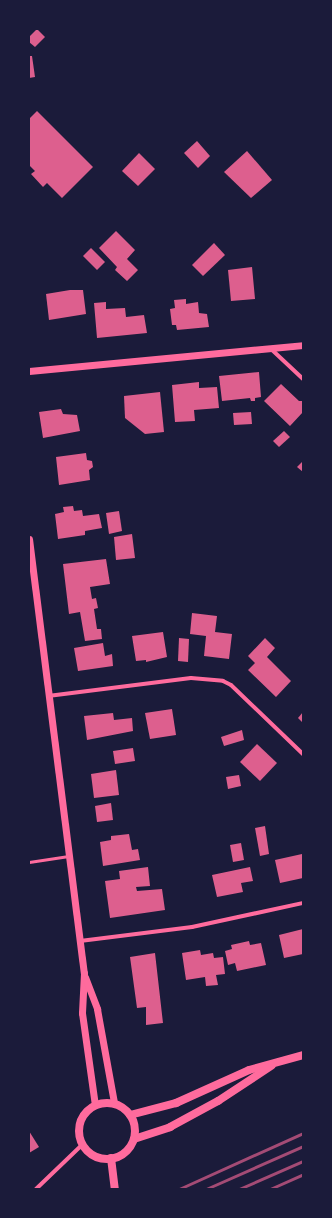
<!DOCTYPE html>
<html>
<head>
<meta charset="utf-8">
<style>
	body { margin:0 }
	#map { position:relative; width:332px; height:1218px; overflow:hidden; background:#1b1b3a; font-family:"Asap Condensed",sans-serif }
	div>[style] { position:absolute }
	.building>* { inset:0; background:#dd5f8e }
	.service>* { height:3px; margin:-1.5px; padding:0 1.5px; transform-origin:1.5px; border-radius:1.5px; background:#ff6b9d }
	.minor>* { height:4px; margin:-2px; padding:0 2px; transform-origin:2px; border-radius:2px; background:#ff6b9d }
	.tertiary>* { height:7px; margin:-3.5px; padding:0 3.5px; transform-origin:3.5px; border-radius:3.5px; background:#ff6b9d }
	.secondary>* { height:8px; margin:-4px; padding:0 4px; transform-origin:4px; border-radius:4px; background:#ff6b9d }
	.secondary>.ring { margin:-4px; padding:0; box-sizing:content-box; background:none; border:8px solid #ff6b9d; border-radius:50% }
	.rail>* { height:3px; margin:-1.5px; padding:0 1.5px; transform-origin:1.5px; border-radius:1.5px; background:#a44b75 }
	span { translate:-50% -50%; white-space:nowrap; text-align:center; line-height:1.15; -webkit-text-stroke:3.5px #1b1b3a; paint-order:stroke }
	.frame { position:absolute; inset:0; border:30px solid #1b1b3a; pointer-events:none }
</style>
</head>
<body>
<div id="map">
	<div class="building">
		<div style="clip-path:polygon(37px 29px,45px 37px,35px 47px,29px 42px,29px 37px)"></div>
		<div style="clip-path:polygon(29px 56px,32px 56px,35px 77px,29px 78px)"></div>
		<div style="clip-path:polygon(37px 111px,93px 167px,62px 198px,47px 183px,43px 187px,31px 174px,35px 171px,29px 165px,29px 119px)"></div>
		<div style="clip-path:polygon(197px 141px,210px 156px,198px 168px,184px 153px)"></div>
		<div style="clip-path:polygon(247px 151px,272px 180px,251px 198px,224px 172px)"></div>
		<div style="clip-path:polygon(139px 153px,155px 169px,138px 186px,122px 171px)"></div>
		<div style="clip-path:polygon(116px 231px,135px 250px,127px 259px,138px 270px,127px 281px,115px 270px,117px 267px,99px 248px)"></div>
		<div style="clip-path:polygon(214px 243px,225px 255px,203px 276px,192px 265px)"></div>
		<div style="clip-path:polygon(91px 248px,105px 262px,97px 270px,83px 256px)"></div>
		<div style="clip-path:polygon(252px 267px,255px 299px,231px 301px,228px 270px)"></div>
		<div style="clip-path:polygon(70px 290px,83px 290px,86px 314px,49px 320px,46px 294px)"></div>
		<div style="clip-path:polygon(186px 299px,186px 304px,198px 302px,199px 313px,207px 314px,209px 327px,177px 330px,176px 325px,172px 325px,170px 309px,175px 308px,174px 300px)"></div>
		<div style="clip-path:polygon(106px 302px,106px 309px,125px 308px,126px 317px,144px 315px,147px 333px,97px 338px,94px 303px)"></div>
		<div style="clip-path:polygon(259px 372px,261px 397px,255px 398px,255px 401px,251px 401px,250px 398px,222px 401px,219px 376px)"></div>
		<div style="clip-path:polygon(199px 382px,199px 388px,217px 387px,219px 408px,194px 410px,195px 421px,175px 422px,172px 385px)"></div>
		<div style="clip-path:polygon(281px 384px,299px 401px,303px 401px,303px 412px,290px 426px,264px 401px)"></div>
		<div style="clip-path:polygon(160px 392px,164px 432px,145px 434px,125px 418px,124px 396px)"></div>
		<div style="clip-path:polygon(61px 409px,63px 414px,77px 415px,80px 431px,43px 438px,39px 412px)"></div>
		<div style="clip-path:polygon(251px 412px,252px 424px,234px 425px,233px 413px)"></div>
		<div style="clip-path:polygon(284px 431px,290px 437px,279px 447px,273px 441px)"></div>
		<div style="clip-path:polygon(86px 453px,87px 460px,92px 461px,93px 467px,89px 470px,90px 480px,59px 485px,56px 457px)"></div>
		<div style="clip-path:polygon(303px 461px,303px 472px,297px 467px)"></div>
		<div style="clip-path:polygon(73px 506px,74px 511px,82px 510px,83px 516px,99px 514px,102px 528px,85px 531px,85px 535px,58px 539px,55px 514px,64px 512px,63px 507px)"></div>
		<div style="clip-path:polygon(119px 511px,122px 531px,109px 534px,106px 513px)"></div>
		<div style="clip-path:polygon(132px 534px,135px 558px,116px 560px,114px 537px)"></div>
		<div style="clip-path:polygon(106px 559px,110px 584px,90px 587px,92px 599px,96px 598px,98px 608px,94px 609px,97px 629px,101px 629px,102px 639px,85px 641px,80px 612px,69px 614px,63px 564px)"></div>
		<div style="clip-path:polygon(192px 613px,217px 616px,215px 632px,232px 634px,229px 659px,204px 656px,206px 636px,190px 634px)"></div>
		<div style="clip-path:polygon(163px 632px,167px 657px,146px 662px,146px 660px,136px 661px,132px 636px)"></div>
		<div style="clip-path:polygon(179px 638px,189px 639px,188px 662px,178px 661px)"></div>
		<div style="clip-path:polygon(265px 638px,275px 648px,267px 657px,291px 681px,276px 697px,248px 670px,255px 663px,248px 656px)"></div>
		<div style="clip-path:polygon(103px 643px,105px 656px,112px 654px,113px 666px,78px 671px,74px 648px)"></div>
		<div style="clip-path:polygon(172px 709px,176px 735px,150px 739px,145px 713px)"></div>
		<div style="clip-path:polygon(303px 712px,303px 723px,298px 718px)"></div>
		<div style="clip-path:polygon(113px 713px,114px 720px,132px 718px,133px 731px,87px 740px,84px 716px)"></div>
		<div style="clip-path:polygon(242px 730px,244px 740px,224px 746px,221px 737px)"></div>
		<div style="clip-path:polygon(257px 744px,277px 763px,260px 781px,240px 762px)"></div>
		<div style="clip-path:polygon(133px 748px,135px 761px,115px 764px,113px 751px)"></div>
		<div style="clip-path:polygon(116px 770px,119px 795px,94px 798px,91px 774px)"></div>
		<div style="clip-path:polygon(239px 775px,241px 786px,228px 789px,226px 777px)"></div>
		<div style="clip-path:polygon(111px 803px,113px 820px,97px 822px,95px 806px)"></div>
		<div style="clip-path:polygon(265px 826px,269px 854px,260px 856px,255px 828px)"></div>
		<div style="clip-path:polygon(129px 834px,132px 850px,138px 849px,140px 860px,103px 866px,100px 842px,111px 840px,111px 836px)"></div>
		<div style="clip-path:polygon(241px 843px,244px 860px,233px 862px,230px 845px)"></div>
		<div style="clip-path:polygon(302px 854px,303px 878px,280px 883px,275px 860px)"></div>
		<div style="clip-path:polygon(148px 867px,150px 886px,136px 887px,137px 891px,162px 889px,165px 910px,110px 918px,105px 881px,120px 879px,119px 871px)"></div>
		<div style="clip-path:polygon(250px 867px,253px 881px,241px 883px,243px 892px,217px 897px,212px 875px)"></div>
		<div style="clip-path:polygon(303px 929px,303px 954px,284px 958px,279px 935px)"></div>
		<div style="clip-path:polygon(249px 941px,250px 945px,261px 943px,266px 965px,237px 971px,235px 963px,228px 965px,225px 951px,232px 949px,231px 945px)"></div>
		<div style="clip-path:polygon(200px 950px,201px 955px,213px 953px,214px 958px,223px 957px,225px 974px,216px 975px,218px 985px,206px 986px,205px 977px,186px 980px,182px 953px)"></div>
		<div style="clip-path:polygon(155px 953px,163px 1023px,146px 1025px,146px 1007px,137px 1008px,130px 957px)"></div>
		<div style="clip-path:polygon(29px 1131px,39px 1147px,29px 1153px)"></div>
	</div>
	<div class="service">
		<div style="left:29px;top:862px;width:40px;rotate:-8.5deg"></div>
	</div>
	<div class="minor">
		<div style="left:270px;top:348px;width:45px;rotate:43.2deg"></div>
		<div style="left:48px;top:696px;width:144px;rotate:-7.2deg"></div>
		<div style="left:191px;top:678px;width:32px;rotate:5deg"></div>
		<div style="left:223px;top:681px;width:9px;rotate:27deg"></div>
		<div style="left:231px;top:685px;width:100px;rotate:43.8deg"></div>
		<div style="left:80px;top:941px;width:113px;rotate:-7.1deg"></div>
		<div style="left:192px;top:927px;width:114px;rotate:-12.2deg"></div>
		<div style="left:36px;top:1189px;width:65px;rotate:-43.8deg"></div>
	</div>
	<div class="tertiary">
		<div style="left:29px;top:371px;width:275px;rotate:-5.4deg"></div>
		<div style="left:29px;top:539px;width:437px;rotate:82.8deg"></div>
		<div style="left:84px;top:973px;width:40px;rotate:92.9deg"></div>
		<div style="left:82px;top:1013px;width:93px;rotate:82deg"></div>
		<div style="left:85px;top:977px;width:34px;rotate:69deg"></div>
		<div style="left:97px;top:1009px;width:96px;rotate:79.7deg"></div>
	</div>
	<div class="secondary">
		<div class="ring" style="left:79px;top:1103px;width:48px;height:48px"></div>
		<div style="left:130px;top:1115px;width:48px;rotate:-14.6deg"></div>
		<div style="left:176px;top:1103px;width:80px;rotate:-24.3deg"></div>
		<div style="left:249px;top:1070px;width:56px;rotate:-15.5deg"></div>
		<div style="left:134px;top:1139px;width:38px;rotate:-18deg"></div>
		<div style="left:170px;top:1127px;width:55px;rotate:-28.4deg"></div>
		<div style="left:218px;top:1101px;width:64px;rotate:-33.4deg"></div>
		<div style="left:111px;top:1158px;width:31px;rotate:83deg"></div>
	</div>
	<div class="rail">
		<div style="left:179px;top:1189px;width:136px;rotate:-24.3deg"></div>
		<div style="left:206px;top:1189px;width:106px;rotate:-23.9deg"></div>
		<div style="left:239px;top:1189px;width:70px;rotate:-23.6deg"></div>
		<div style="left:270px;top:1189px;width:36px;rotate:-24deg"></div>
	</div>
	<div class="frame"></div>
</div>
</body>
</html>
